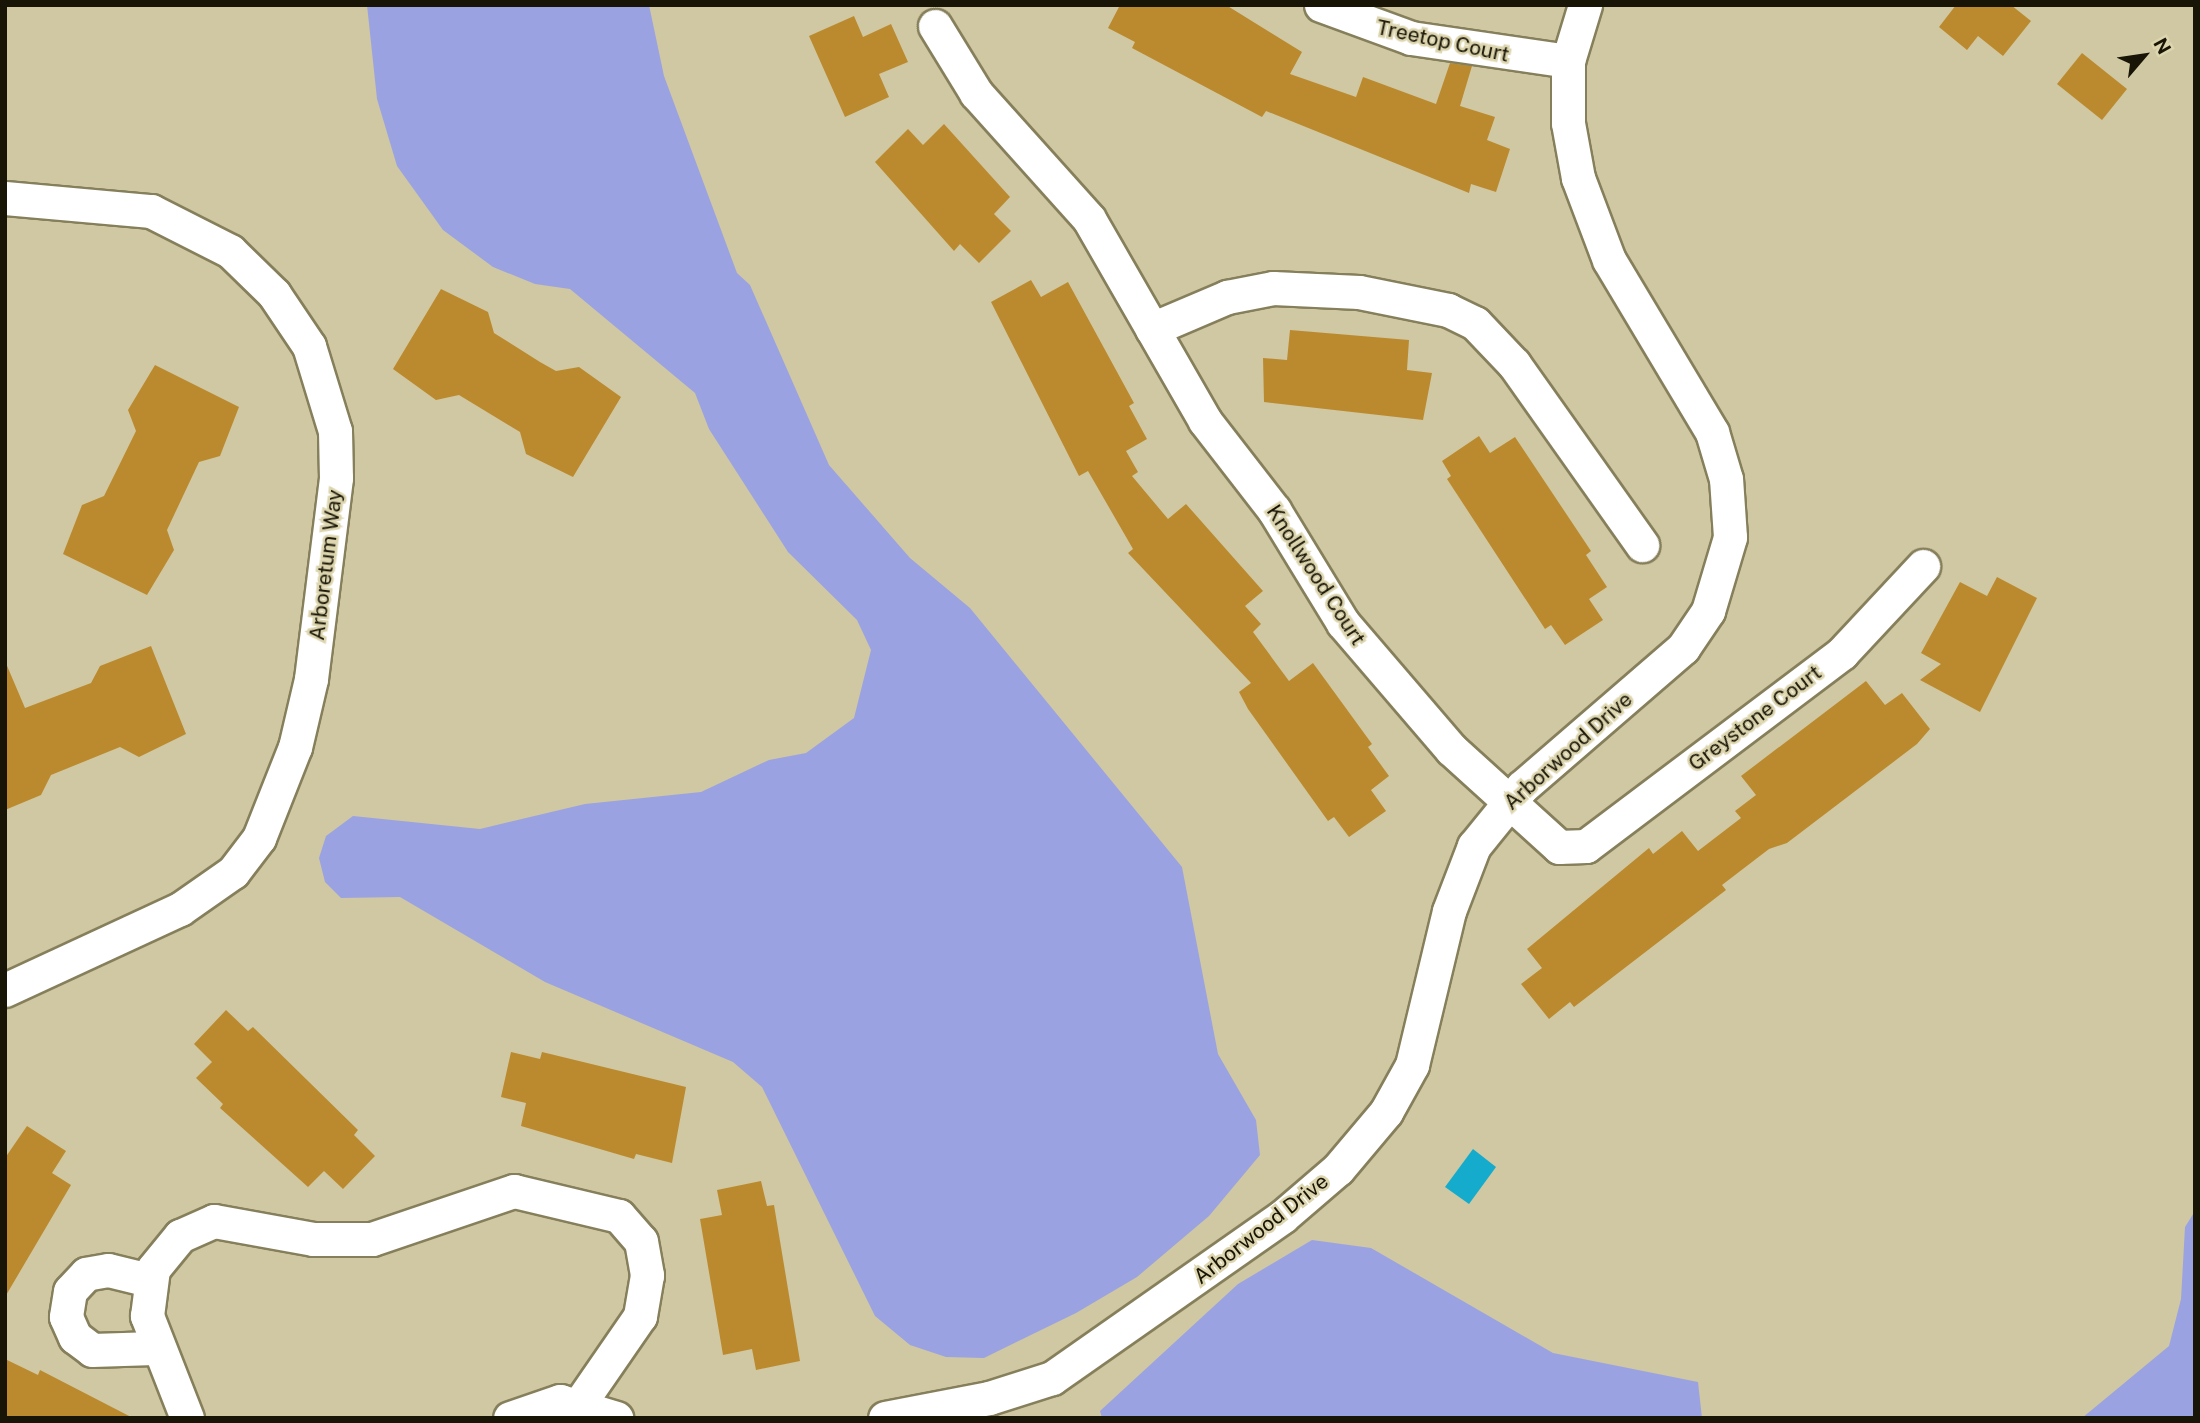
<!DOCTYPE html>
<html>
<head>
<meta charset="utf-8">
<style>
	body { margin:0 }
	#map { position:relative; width:2200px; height:1423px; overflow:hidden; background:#cfc8a2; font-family:"Public Sans",sans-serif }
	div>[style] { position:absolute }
	.green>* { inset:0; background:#9ba2e2 }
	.water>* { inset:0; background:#14abcd }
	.building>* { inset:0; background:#bc8a2e }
	.roads { filter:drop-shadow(2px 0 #867f5b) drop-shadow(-2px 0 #867f5b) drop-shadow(0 2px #867f5b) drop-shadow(0 -2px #867f5b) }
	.minor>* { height:33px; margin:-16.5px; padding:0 16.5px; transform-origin:16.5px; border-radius:16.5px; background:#fff }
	span { translate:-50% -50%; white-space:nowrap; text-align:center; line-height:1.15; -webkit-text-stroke:5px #dcd5ae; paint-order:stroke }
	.street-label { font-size:21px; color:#181507 }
	.frame { position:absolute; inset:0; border:7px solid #181507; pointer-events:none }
	.north { position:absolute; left:2109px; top:21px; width:70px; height:70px; -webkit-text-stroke:5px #dcd5ae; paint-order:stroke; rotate:61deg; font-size:19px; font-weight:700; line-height:28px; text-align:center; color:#181507 }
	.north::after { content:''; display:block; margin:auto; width:24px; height:32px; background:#181507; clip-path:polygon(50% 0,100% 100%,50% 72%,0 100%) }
</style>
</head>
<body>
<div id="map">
	<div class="green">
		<div style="clip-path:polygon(367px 5px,649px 5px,664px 76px,737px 273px,750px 285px,829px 465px,910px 558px,970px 608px,1182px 867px,1218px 1054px,1256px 1120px,1260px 1155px,1209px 1216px,1137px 1277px,1076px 1313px,984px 1358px,946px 1357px,910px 1345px,875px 1316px,762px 1087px,733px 1062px,545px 982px,400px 897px,341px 898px,325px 882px,319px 858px,326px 836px,353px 816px,480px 829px,585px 804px,701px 792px,769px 760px,806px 753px,854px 718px,871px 650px,857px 620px,788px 552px,709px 429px,695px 393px,570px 289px,535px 284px,493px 267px,443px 230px,397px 166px,377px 99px)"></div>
		<div style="clip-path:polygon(2195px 1211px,2195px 1418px,2082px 1418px,2169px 1346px,2181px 1299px,2185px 1227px)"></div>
		<div style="clip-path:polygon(1312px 1240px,1371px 1248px,1553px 1353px,1698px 1382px,1702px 1418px,1102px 1418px,1100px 1411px,1238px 1284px)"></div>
	</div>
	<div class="water">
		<div style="clip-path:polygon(1473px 1149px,1496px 1167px,1469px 1204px,1445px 1187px)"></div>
	</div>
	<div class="building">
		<div style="clip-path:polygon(1120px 5px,1226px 5px,1302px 52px,1290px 74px,1356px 97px,1363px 77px,1436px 104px,1450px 63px,1472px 66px,1460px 106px,1495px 117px,1487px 140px,1510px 149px,1496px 192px,1471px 184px,1469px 193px,1266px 111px,1262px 117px,1132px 48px,1135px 42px,1108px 28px)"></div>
		<div style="clip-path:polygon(1956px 5px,2011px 5px,2031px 21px,2003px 56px,1978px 36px,1967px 50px,1939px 27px)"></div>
		<div style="clip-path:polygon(854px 16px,863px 37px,891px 24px,908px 62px,879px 74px,889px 97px,845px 117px,809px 36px)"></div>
		<div style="clip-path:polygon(2082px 53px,2127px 89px,2102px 120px,2057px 84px)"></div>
		<div style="clip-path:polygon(944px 124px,1010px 197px,994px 214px,1011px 231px,979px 263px,960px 244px,954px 251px,875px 162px,908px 129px,923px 145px)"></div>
		<div style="clip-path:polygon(1031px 280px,1041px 297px,1068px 282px,1134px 403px,1129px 406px,1147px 439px,1126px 451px,1138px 472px,1132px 476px,1168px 519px,1186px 504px,1263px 591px,1245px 606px,1261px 624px,1253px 632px,1289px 681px,1313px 663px,1372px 744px,1368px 747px,1389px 776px,1371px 790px,1386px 811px,1349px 837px,1334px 817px,1328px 821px,1248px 709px,1239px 692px,1251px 683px,1128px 553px,1133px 549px,1088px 471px,1079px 476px,991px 302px)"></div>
		<div style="clip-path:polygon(441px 289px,488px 312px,494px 333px,540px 362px,556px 371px,579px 367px,621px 397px,573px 477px,526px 454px,520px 432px,459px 395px,436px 400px,393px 369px)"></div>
		<div style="clip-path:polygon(1290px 330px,1409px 340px,1407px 370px,1432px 373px,1423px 420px,1264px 402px,1263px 358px,1287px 360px)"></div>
		<div style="clip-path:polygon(155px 365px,239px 407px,220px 456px,199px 462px,167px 530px,174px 550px,147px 595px,63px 554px,82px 505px,104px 496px,136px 431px,128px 410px)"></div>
		<div style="clip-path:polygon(1479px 436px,1490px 453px,1515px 437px,1591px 551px,1586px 555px,1607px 587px,1589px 599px,1603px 620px,1565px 645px,1551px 625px,1545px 629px,1447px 479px,1451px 476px,1442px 461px)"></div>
		<div style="clip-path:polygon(1997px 577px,2037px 598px,1980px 712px,1920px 680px,1941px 664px,1921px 653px,1960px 582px,1987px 596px)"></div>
		<div style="clip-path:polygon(151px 646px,186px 734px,139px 757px,120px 747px,51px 775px,41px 795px,5px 810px,5px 661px,25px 708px,91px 683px,100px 666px)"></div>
		<div style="clip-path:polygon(1866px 681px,1885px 705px,1902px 693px,1930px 729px,1917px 744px,1787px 843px,1769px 849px,1722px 885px,1726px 890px,1574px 1007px,1570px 1002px,1549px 1019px,1521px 984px,1542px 968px,1527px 949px,1649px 848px,1653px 854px,1682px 831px,1698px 851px,1741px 818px,1735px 811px,1756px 795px,1741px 776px)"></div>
		<div style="clip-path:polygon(226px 1010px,248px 1031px,253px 1027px,358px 1130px,354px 1135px,375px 1156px,343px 1189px,324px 1171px,308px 1187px,220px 1108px,223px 1104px,196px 1078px,212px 1062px,194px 1044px)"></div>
		<div style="clip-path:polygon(511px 1052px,540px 1059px,542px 1052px,686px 1087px,672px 1163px,636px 1154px,634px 1159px,521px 1126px,526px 1103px,501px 1097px)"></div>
		<div style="clip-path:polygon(27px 1126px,66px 1151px,52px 1173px,71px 1185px,5px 1297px,5px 1158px)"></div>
		<div style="clip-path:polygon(761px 1181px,767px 1206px,774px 1205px,800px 1361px,756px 1370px,752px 1349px,723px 1355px,700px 1219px,722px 1215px,717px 1190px)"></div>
		<div style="clip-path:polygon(5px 1359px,38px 1375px,40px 1370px,133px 1418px,5px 1418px)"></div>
	</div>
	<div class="roads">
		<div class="minor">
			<div style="left:1321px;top:5px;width:96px;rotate:20.1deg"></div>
			<div style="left:1411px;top:38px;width:159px;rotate:8.3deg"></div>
			<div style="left:935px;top:26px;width:79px;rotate:58.5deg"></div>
			<div style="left:976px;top:93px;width:169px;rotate:48.1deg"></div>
			<div style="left:1089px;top:219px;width:233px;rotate:60.1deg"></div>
			<div style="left:1205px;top:421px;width:113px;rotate:52.2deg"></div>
			<div style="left:1274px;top:510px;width:132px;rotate:58.6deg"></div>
			<div style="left:1343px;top:623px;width:166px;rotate:49.4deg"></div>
			<div style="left:1451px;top:749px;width:146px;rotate:42.2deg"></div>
			<div style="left:1559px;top:847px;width:27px;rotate:-2deg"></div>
			<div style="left:1586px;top:846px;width:321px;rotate:-37deg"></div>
			<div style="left:1842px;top:653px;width:119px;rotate:-47deg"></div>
			<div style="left:5px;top:198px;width:147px;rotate:5.1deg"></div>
			<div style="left:151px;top:211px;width:89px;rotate:26.9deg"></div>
			<div style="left:230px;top:251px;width:62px;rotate:44.3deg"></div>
			<div style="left:274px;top:294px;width:63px;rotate:56.1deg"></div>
			<div style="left:309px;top:346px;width:89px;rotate:73deg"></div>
			<div style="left:335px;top:431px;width:47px;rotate:88.8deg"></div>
			<div style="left:336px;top:478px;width:203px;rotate:97.1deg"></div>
			<div style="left:311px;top:679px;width:70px;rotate:103.2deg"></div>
			<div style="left:295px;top:747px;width:98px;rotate:111.6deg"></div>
			<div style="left:259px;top:838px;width:43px;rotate:127.4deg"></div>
			<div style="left:233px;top:872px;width:65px;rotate:145.1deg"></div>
			<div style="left:180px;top:909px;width:193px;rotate:155.2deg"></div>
			<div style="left:1152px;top:329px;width:82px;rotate:-23.1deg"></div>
			<div style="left:1227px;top:297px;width:47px;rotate:-11.1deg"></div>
			<div style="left:1273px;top:288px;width:86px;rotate:2.7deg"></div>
			<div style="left:1359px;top:292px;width:91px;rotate:11.4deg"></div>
			<div style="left:1448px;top:310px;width:30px;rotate:26deg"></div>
			<div style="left:1475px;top:323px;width:57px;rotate:46.4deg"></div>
			<div style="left:1514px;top:364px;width:222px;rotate:54.7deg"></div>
			<div style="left:149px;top:1280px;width:42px;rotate:-166.3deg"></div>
			<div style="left:108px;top:1270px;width:22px;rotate:170deg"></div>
			<div style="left:86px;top:1274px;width:23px;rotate:133deg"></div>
			<div style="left:70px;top:1291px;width:26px;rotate:99deg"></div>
			<div style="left:66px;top:1317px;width:22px;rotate:66deg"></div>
			<div style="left:75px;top:1337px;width:21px;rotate:37deg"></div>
			<div style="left:92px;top:1350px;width:62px;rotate:-1.8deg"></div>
			<div style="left:187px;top:1418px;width:110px;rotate:-111.4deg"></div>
			<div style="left:147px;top:1316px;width:47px;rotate:-82.7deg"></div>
			<div style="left:153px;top:1269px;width:43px;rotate:-50.7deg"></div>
			<div style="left:180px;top:1236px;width:37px;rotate:-24deg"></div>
			<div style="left:214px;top:1221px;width:101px;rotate:10.3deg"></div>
			<div style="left:313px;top:1239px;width:59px"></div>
			<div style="left:372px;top:1239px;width:150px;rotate:-18.7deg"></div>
			<div style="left:514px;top:1191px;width:108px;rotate:13.4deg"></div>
			<div style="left:619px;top:1216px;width:33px;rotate:49deg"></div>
			<div style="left:641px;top:1241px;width:35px;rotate:80deg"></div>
			<div style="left:647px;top:1275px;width:42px;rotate:99.7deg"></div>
			<div style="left:640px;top:1316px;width:106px;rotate:124.6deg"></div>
			<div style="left:510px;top:1418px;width:53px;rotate:-18.8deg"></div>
			<div style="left:560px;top:1401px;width:59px;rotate:16.9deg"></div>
			<div style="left:885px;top:1418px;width:106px;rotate:-10.9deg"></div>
			<div style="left:989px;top:1398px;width:66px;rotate:-17.6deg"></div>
			<div style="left:1052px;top:1378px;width:281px;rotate:-35deg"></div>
			<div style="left:1282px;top:1217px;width:74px;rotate:-40.6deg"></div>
			<div style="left:1338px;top:1169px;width:75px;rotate:-49.9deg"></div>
			<div style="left:1386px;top:1112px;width:54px;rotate:-61deg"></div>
			<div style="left:1412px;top:1065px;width:158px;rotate:-76.5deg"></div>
			<div style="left:1449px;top:911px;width:70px;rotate:-69deg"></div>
			<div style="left:1474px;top:846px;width:76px;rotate:-50.9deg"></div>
			<div style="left:1522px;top:787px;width:213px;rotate:-40.8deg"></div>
			<div style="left:1683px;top:648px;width:45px;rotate:-56deg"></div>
			<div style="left:1708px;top:611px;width:77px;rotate:-73.4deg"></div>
			<div style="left:1730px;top:537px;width:58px;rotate:-93.9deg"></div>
			<div style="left:1726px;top:479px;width:49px;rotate:-106.6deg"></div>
			<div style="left:1712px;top:432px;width:200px;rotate:-120.9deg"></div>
			<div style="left:1609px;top:260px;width:88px;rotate:-110.7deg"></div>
			<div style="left:1578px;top:178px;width:56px;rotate:-100.3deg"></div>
			<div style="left:1568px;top:123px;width:62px;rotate:-90deg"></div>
			<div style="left:1568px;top:61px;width:59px;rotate:-73.1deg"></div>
		</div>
	</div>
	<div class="street-label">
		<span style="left:1443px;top:41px;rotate:12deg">Treetop Court</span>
		<span style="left:326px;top:565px;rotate:-83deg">Arboretum Way</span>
		<span style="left:1316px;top:575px;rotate:57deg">Knollwood Court</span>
		<span style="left:1755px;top:718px;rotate:-37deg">Greystone Court</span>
		<span style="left:1568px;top:751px;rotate:-42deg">Arborwood Drive</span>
		<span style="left:1261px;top:1229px;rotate:-38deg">Arborwood Drive</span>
	</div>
	<div class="frame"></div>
	<div class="north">N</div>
</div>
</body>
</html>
